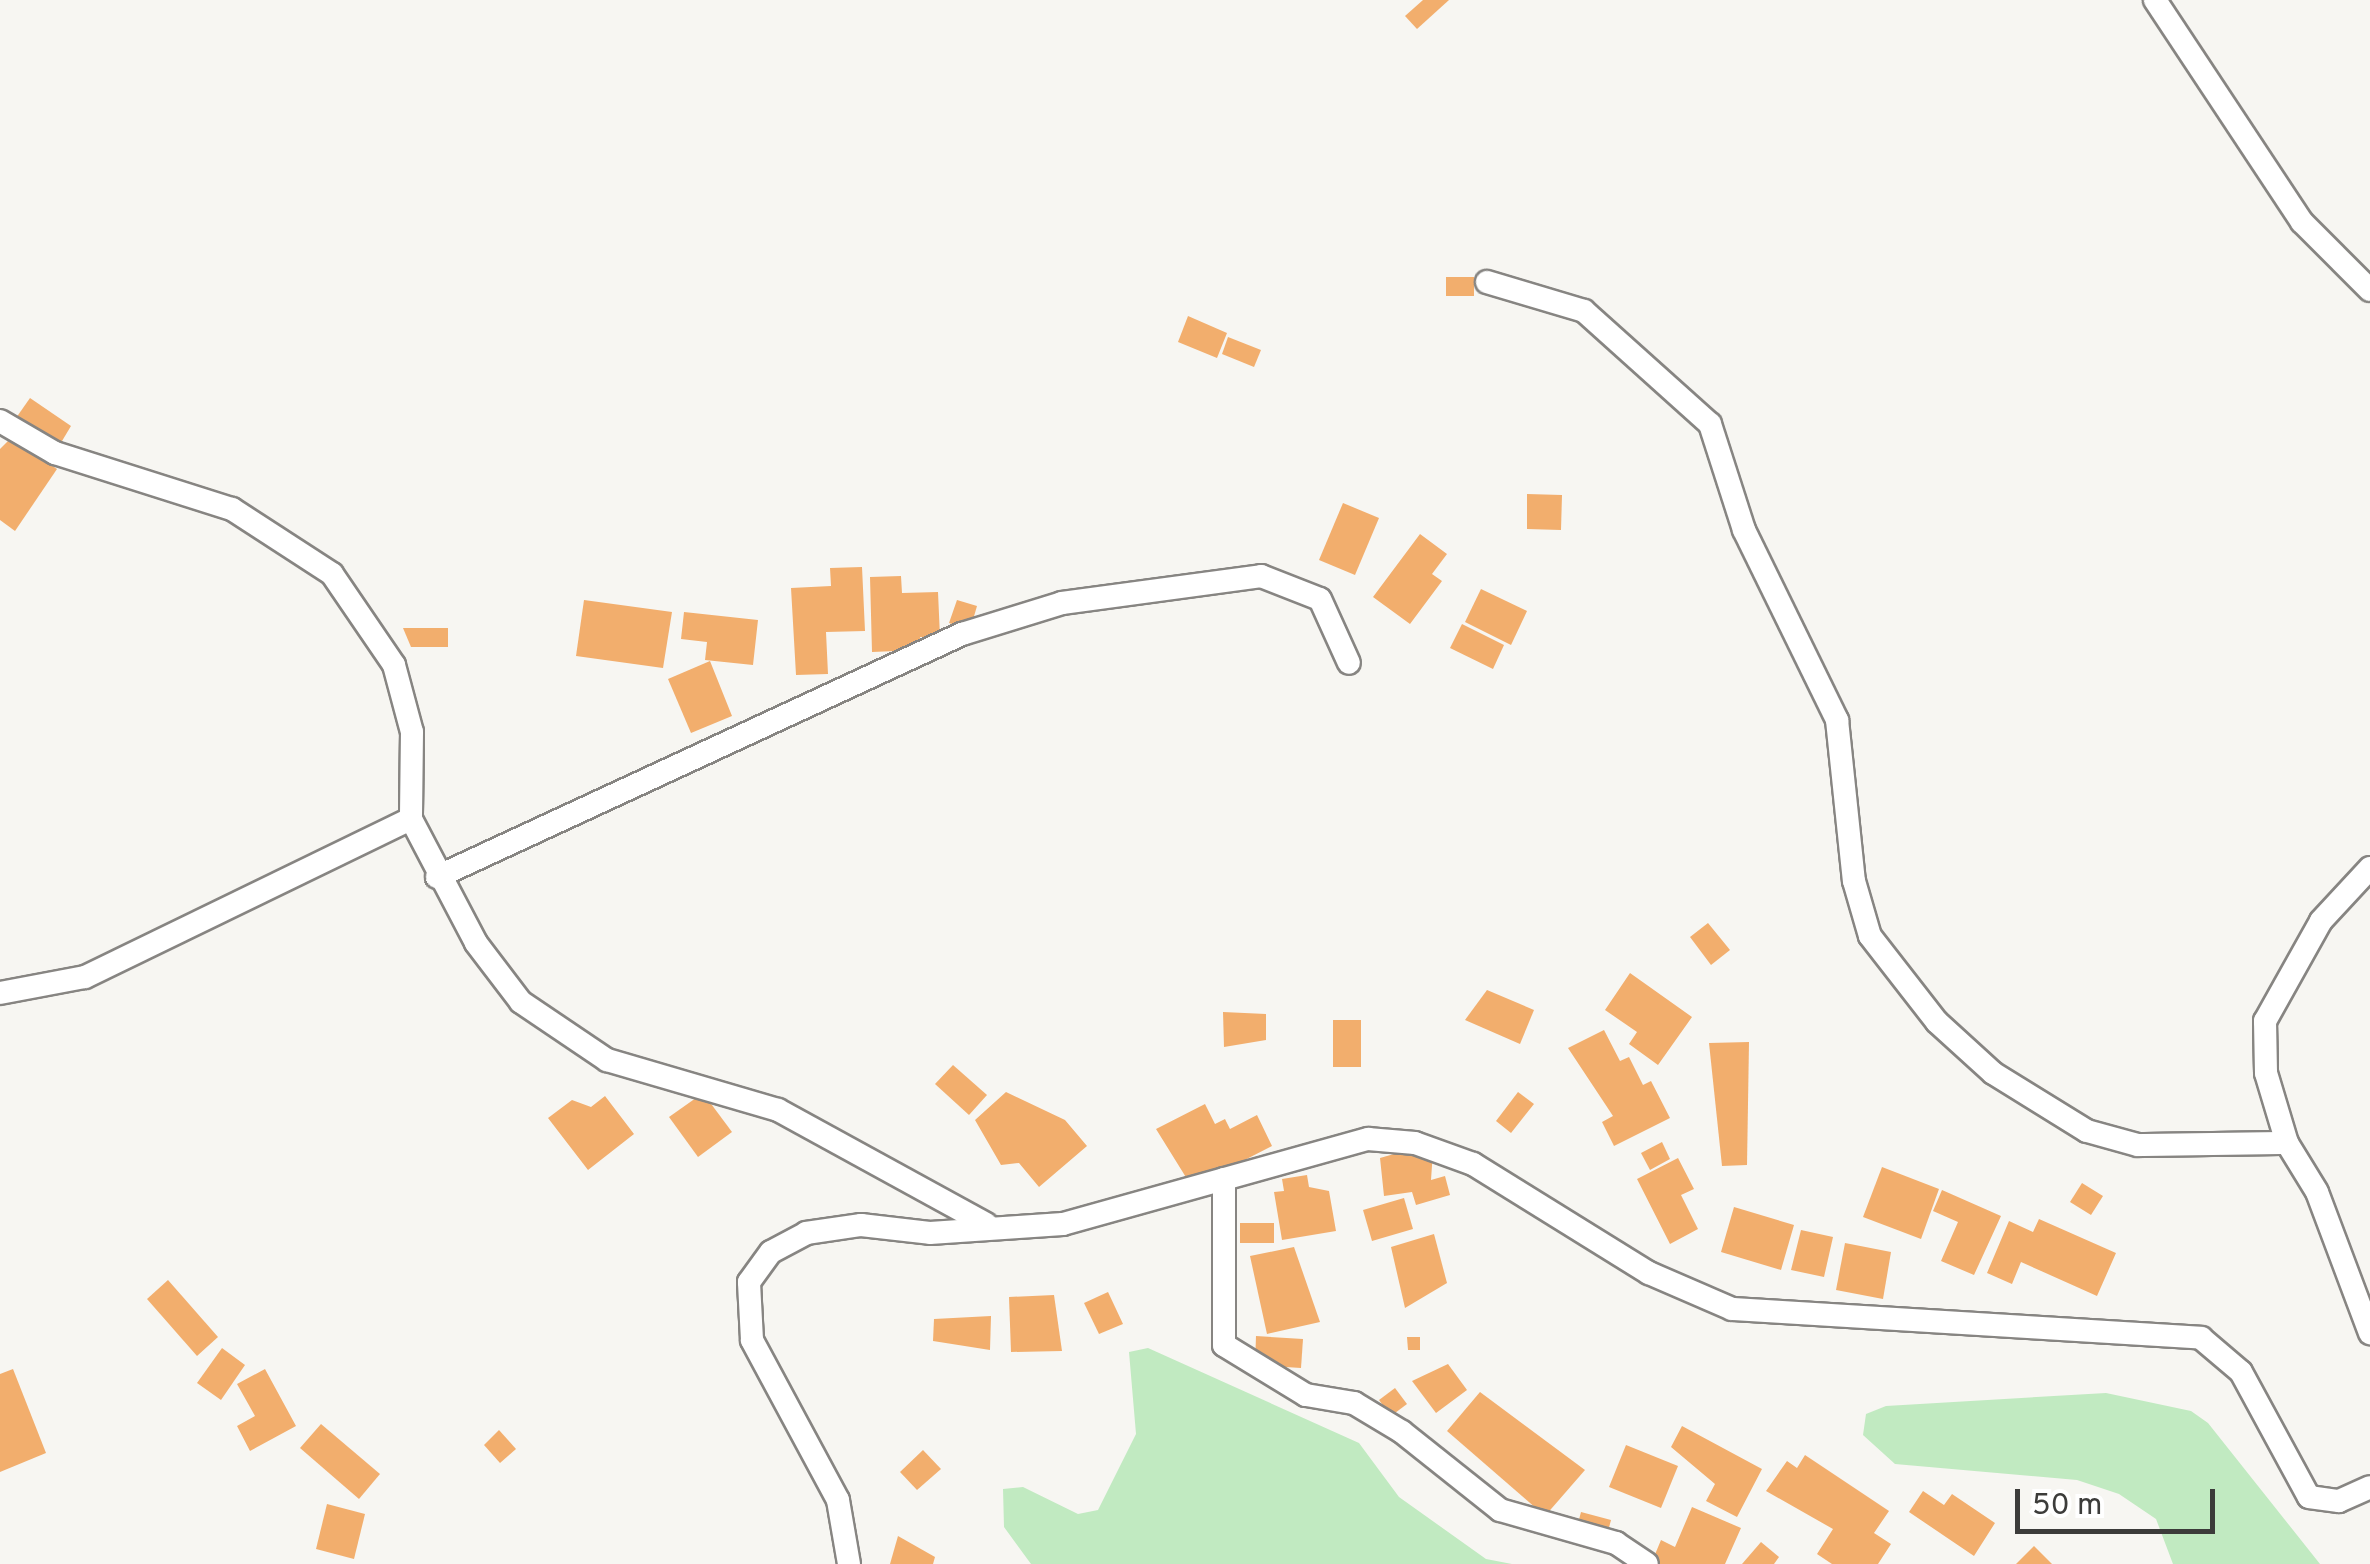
<!DOCTYPE html>
<html>
<head>
<meta charset="utf-8">
<style>
	body { margin:0 }
	#map { position:relative; width:2370px; height:1564px; overflow:hidden; background:#f7f6f2; font-family:Overpass,sans-serif }
	div>[style] { position:absolute }
	.green>* { inset:0; background:#c1eac1 }
	.building>* { inset:0; background:#f2ae6d }
	.roads { filter:drop-shadow(2px 0 #878582) drop-shadow(-2px 0 #878582) drop-shadow(0 2px #878582) drop-shadow(0 -2px #878582) }
	.minor>* { height:22px; margin:-11px; padding:0 11px; transform-origin:11px; border-radius:11px; background:#fff }
	span { translate:-50% -50%; white-space:nowrap; text-align:center; line-height:1.15; -webkit-text-stroke:10px #fff; paint-order:stroke }
	.scale { position:absolute; left:2015px; top:1489px; width:200px; height:45px; box-sizing:border-box; border:5px solid #3c3c3a; border-top:0; padding-left:12px; font-size:30px; line-height:35px; white-space:nowrap; color:#3c3c3a; -webkit-text-stroke:8px #fff; paint-order:stroke }
</style>
</head>
<body>
<div id="map">
	<div class="green">
		<div style="clip-path:polygon(1148px 1348px,1359px 1443px,1399px 1497px,1486px 1559px,1512px 1564px,1031px 1564px,1004px 1527px,1003px 1489px,1023px 1487px,1078px 1514px,1098px 1510px,1136px 1434px,1129px 1352px)"></div>
		<div style="clip-path:polygon(2106px 1393px,2191px 1411px,2208px 1423px,2320px 1564px,2173px 1564px,2156px 1519px,2119px 1494px,2077px 1480px,1895px 1464px,1863px 1435px,1866px 1414px,1886px 1406px)"></div>
	</div>
	<div class="building">
		<div style="clip-path:polygon(1423px 0,1449px 0,1417px 29px,1405px 16px)"></div>
		<div style="clip-path:polygon(1446px 277px,1474px 277px,1474px 296px,1446px 296px)"></div>
		<div style="clip-path:polygon(1188px 316px,1227px 333px,1217px 358px,1178px 342px)"></div>
		<div style="clip-path:polygon(1228px 337px,1261px 350px,1254px 367px,1222px 354px)"></div>
		<div style="clip-path:polygon(30px 398px,71px 426px,59px 446px,16px 418px)"></div>
		<div style="clip-path:polygon(11px 438px,57px 469px,15px 531px,0 520px,0 449px)"></div>
		<div style="clip-path:polygon(1527px 494px,1562px 495px,1561px 530px,1527px 529px)"></div>
		<div style="clip-path:polygon(1343px 503px,1379px 518px,1355px 575px,1319px 560px)"></div>
		<div style="clip-path:polygon(1420px 534px,1447px 554px,1432px 574px,1442px 581px,1410px 624px,1373px 597px)"></div>
		<div style="clip-path:polygon(862px 567px,865px 631px,826px 632px,828px 674px,796px 675px,791px 588px,831px 586px,830px 568px)"></div>
		<div style="clip-path:polygon(901px 576px,902px 593px,938px 592px,940px 637px,920px 637px,920px 650px,872px 652px,870px 577px)"></div>
		<div style="clip-path:polygon(1481px 589px,1527px 611px,1511px 645px,1465px 622px)"></div>
		<div style="clip-path:polygon(584px 600px,672px 612px,663px 668px,576px 656px)"></div>
		<div style="clip-path:polygon(957px 600px,977px 606px,970px 630px,949px 623px)"></div>
		<div style="clip-path:polygon(684px 612px,758px 620px,753px 665px,705px 660px,707px 642px,681px 639px)"></div>
		<div style="clip-path:polygon(1462px 624px,1504px 645px,1493px 669px,1450px 648px)"></div>
		<div style="clip-path:polygon(403px 628px,448px 628px,448px 647px,411px 647px)"></div>
		<div style="clip-path:polygon(710px 661px,732px 716px,691px 733px,668px 679px)"></div>
		<div style="clip-path:polygon(1708px 923px,1730px 950px,1711px 965px,1690px 937px)"></div>
		<div style="clip-path:polygon(1630px 973px,1692px 1017px,1658px 1065px,1629px 1044px,1637px 1032px,1605px 1010px)"></div>
		<div style="clip-path:polygon(1487px 990px,1534px 1010px,1520px 1044px,1465px 1020px)"></div>
		<div style="clip-path:polygon(1223px 1012px,1266px 1014px,1266px 1040px,1224px 1047px)"></div>
		<div style="clip-path:polygon(1333px 1020px,1361px 1020px,1361px 1067px,1333px 1067px)"></div>
		<div style="clip-path:polygon(1604px 1030px,1620px 1061px,1629px 1057px,1643px 1085px,1651px 1081px,1670px 1118px,1614px 1146px,1602px 1122px,1613px 1116px,1568px 1048px)"></div>
		<div style="clip-path:polygon(1749px 1042px,1747px 1165px,1722px 1166px,1709px 1043px)"></div>
		<div style="clip-path:polygon(953px 1065px,987px 1095px,969px 1115px,935px 1084px)"></div>
		<div style="clip-path:polygon(1006px 1092px,1065px 1120px,1087px 1146px,1039px 1187px,1019px 1163px,1001px 1165px,975px 1120px)"></div>
		<div style="clip-path:polygon(1518px 1092px,1534px 1104px,1511px 1133px,1496px 1121px)"></div>
		<div style="clip-path:polygon(703px 1093px,732px 1132px,698px 1157px,669px 1117px)"></div>
		<div style="clip-path:polygon(605px 1096px,634px 1134px,588px 1170px,548px 1118px,572px 1100px,591px 1107px)"></div>
		<div style="clip-path:polygon(1205px 1104px,1215px 1124px,1225px 1119px,1230px 1129px,1257px 1115px,1272px 1146px,1192px 1187px,1156px 1129px)"></div>
		<div style="clip-path:polygon(1662px 1142px,1670px 1159px,1650px 1170px,1641px 1153px)"></div>
		<div style="clip-path:polygon(1422px 1146px,1433px 1151px,1431px 1180px,1445px 1176px,1450px 1195px,1416px 1205px,1412px 1192px,1384px 1196px,1380px 1158px)"></div>
		<div style="clip-path:polygon(1678px 1158px,1694px 1189px,1681px 1195px,1698px 1229px,1670px 1244px,1637px 1179px)"></div>
		<div style="clip-path:polygon(1882px 1167px,1939px 1189px,1921px 1239px,1863px 1217px)"></div>
		<div style="clip-path:polygon(1307px 1175px,1309px 1187px,1329px 1191px,1336px 1231px,1282px 1240px,1274px 1192px,1284px 1191px,1282px 1179px)"></div>
		<div style="clip-path:polygon(2082px 1183px,2103px 1196px,2091px 1215px,2070px 1202px)"></div>
		<div style="clip-path:polygon(1942px 1190px,2001px 1216px,1974px 1275px,1941px 1261px,1958px 1222px,1933px 1211px)"></div>
		<div style="clip-path:polygon(1404px 1198px,1413px 1229px,1372px 1241px,1363px 1210px)"></div>
		<div style="clip-path:polygon(1734px 1207px,1794px 1225px,1781px 1270px,1721px 1252px)"></div>
		<div style="clip-path:polygon(2039px 1219px,2116px 1253px,2097px 1296px,2021px 1262px,2012px 1284px,1987px 1273px,2009px 1221px,2033px 1232px)"></div>
		<div style="clip-path:polygon(1240px 1223px,1274px 1223px,1274px 1243px,1240px 1243px)"></div>
		<div style="clip-path:polygon(1801px 1230px,1833px 1237px,1824px 1277px,1791px 1270px)"></div>
		<div style="clip-path:polygon(1434px 1234px,1447px 1283px,1405px 1308px,1391px 1247px)"></div>
		<div style="clip-path:polygon(1845px 1243px,1891px 1252px,1883px 1299px,1836px 1290px)"></div>
		<div style="clip-path:polygon(1294px 1247px,1320px 1322px,1267px 1334px,1250px 1256px)"></div>
		<div style="clip-path:polygon(168px 1280px,218px 1337px,197px 1356px,147px 1299px)"></div>
		<div style="clip-path:polygon(1108px 1292px,1123px 1324px,1099px 1334px,1084px 1303px)"></div>
		<div style="clip-path:polygon(1054px 1295px,1062px 1351px,1011px 1352px,1009px 1297px)"></div>
		<div style="clip-path:polygon(991px 1316px,990px 1350px,933px 1341px,934px 1319px)"></div>
		<div style="clip-path:polygon(1256px 1336px,1303px 1339px,1301px 1368px,1255px 1365px)"></div>
		<div style="clip-path:polygon(1407px 1337px,1420px 1337px,1420px 1350px,1408px 1350px)"></div>
		<div style="clip-path:polygon(222px 1348px,245px 1365px,221px 1400px,197px 1383px)"></div>
		<div style="clip-path:polygon(1448px 1364px,1467px 1390px,1436px 1413px,1412px 1381px)"></div>
		<div style="clip-path:polygon(13px 1369px,46px 1453px,0 1472px,0 1374px)"></div>
		<div style="clip-path:polygon(265px 1369px,296px 1426px,250px 1451px,237px 1426px,255px 1416px,237px 1384px)"></div>
		<div style="clip-path:polygon(1395px 1388px,1407px 1404px,1391px 1416px,1379px 1400px)"></div>
		<div style="clip-path:polygon(1480px 1392px,1585px 1470px,1545px 1516px,1447px 1431px)"></div>
		<div style="clip-path:polygon(321px 1424px,380px 1474px,359px 1499px,300px 1448px)"></div>
		<div style="clip-path:polygon(1682px 1426px,1762px 1469px,1737px 1517px,1706px 1501px,1715px 1484px,1671px 1447px)"></div>
		<div style="clip-path:polygon(499px 1430px,516px 1449px,500px 1463px,484px 1445px)"></div>
		<div style="clip-path:polygon(1626px 1445px,1678px 1466px,1661px 1508px,1609px 1487px)"></div>
		<div style="clip-path:polygon(923px 1450px,941px 1469px,917px 1490px,900px 1472px)"></div>
		<div style="clip-path:polygon(1805px 1455px,1889px 1511px,1874px 1533px,1891px 1544px,1878px 1564px,1832px 1564px,1817px 1554px,1833px 1529px,1766px 1491px,1787px 1461px,1797px 1468px)"></div>
		<div style="clip-path:polygon(1923px 1491px,1944px 1505px,1952px 1494px,1995px 1523px,1974px 1556px,1909px 1512px)"></div>
		<div style="clip-path:polygon(327px 1504px,365px 1514px,354px 1559px,316px 1549px)"></div>
		<div style="clip-path:polygon(1692px 1507px,1741px 1528px,1725px 1564px,1651px 1564px,1661px 1540px,1675px 1547px)"></div>
		<div style="clip-path:polygon(1581px 1512px,1611px 1520px,1606px 1539px,1576px 1531px)"></div>
		<div style="clip-path:polygon(898px 1536px,935px 1557px,933px 1564px,890px 1564px)"></div>
		<div style="clip-path:polygon(1761px 1542px,1779px 1557px,1774px 1564px,1742px 1564px)"></div>
		<div style="clip-path:polygon(2034px 1546px,2052px 1564px,2016px 1564px)"></div>
	</div>
	<div class="roads">
		<div class="minor">
			<div style="left:2155px;top:0;width:266px;rotate:56.5deg"></div>
			<div style="left:2302px;top:222px;width:96px;rotate:45deg"></div>
			<div style="left:1487px;top:282px;width:101px;rotate:16.6deg"></div>
			<div style="left:1584px;top:311px;width:169px;rotate:41.9deg"></div>
			<div style="left:1710px;top:424px;width:111px;rotate:72.2deg"></div>
			<div style="left:1744px;top:530px;width:212px;rotate:63.9deg"></div>
			<div style="left:1837px;top:720px;width:162px;rotate:84deg"></div>
			<div style="left:1854px;top:881px;width:57px;rotate:73.8deg"></div>
			<div style="left:1870px;top:936px;width:109px;rotate:52.1deg"></div>
			<div style="left:1937px;top:1022px;width:76px;rotate:42.3deg"></div>
			<div style="left:1993px;top:1073px;width:110px;rotate:31.7deg"></div>
			<div style="left:2087px;top:1131px;width:53px;rotate:15.4deg"></div>
			<div style="left:2138px;top:1145px;width:149px;rotate:-0.8deg"></div>
			<div style="left:0;top:421px;width:64px;rotate:30.2deg"></div>
			<div style="left:55px;top:453px;width:186px;rotate:17.6deg"></div>
			<div style="left:232px;top:509px;width:119px;rotate:33deg"></div>
			<div style="left:332px;top:574px;width:110px;rotate:55.7deg"></div>
			<div style="left:394px;top:665px;width:69px;rotate:75deg"></div>
			<div style="left:412px;top:732px;width:87px;rotate:90.7deg"></div>
			<div style="left:411px;top:819px;width:140px;rotate:62.3deg"></div>
			<div style="left:476px;top:943px;width:74px;rotate:52.7deg"></div>
			<div style="left:521px;top:1002px;width:104px;rotate:34deg"></div>
			<div style="left:607px;top:1060px;width:178px;rotate:16.3deg"></div>
			<div style="left:778px;top:1110px;width:237px;rotate:28.7deg"></div>
			<div style="left:2370px;top:868px;width:72px;rotate:132.8deg"></div>
			<div style="left:2321px;top:921px;width:115px;rotate:119.2deg"></div>
			<div style="left:2265px;top:1021px;width:52px;rotate:88.9deg"></div>
			<div style="left:2266px;top:1073px;width:73px;rotate:73.3deg"></div>
			<div style="left:2287px;top:1143px;width:57px;rotate:58.5deg"></div>
			<div style="left:2317px;top:1192px;width:151px;rotate:69.4deg"></div>
			<div style="left:437px;top:877px;width:579px;rotate:-24.84deg"></div>
			<div style="left:962px;top:634px;width:105px;rotate:-17.2deg"></div>
			<div style="left:1062px;top:603px;width:201px;rotate:-7.7deg"></div>
			<div style="left:1261px;top:576px;width:63px;rotate:21.3deg"></div>
			<div style="left:1320px;top:599px;width:70px;rotate:65.6deg"></div>
			<div style="left:0;top:993px;width:86px;rotate:-10.7deg"></div>
			<div style="left:85px;top:977px;width:362px;rotate:-25.9deg"></div>
			<div style="left:1224px;top:1179px;width:166px;rotate:90deg"></div>
			<div style="left:1224px;top:1345px;width:96px;rotate:31.4deg"></div>
			<div style="left:1306px;top:1395px;width:49px;rotate:9.5deg"></div>
			<div style="left:1354px;top:1403px;width:56px;rotate:31.1deg"></div>
			<div style="left:1402px;top:1432px;width:125px;rotate:38.5deg"></div>
			<div style="left:1500px;top:1510px;width:121px;rotate:15.9deg"></div>
			<div style="left:1616px;top:1543px;width:37px;rotate:34deg"></div>
			<div style="left:849px;top:1564px;width:65px;rotate:-99.8deg"></div>
			<div style="left:838px;top:1500px;width:182px;rotate:-118.3deg"></div>
			<div style="left:752px;top:1340px;width:58px;rotate:-93deg"></div>
			<div style="left:749px;top:1282px;width:37px;rotate:-54deg"></div>
			<div style="left:771px;top:1252px;width:40px;rotate:-28deg"></div>
			<div style="left:806px;top:1233px;width:56px;rotate:-8.3deg"></div>
			<div style="left:861px;top:1225px;width:69px;rotate:6.6deg"></div>
			<div style="left:930px;top:1233px;width:133px;rotate:-3.9deg"></div>
			<div style="left:1063px;top:1224px;width:317px;rotate:-15.6deg"></div>
			<div style="left:1368px;top:1139px;width:47px;rotate:4.9deg"></div>
			<div style="left:1415px;top:1143px;width:62px;rotate:19.9deg"></div>
			<div style="left:1473px;top:1164px;width:207px;rotate:31.8deg"></div>
			<div style="left:1649px;top:1273px;width:90px;rotate:23.4deg"></div>
			<div style="left:1732px;top:1309px;width:470px;rotate:3.5deg"></div>
			<div style="left:2201px;top:1338px;width:52px;rotate:40.4deg"></div>
			<div style="left:2241px;top:1372px;width:142px;rotate:61.5deg"></div>
			<div style="left:2309px;top:1497px;width:30px;rotate:8deg"></div>
			<div style="left:2339px;top:1501px;width:34px;rotate:-24deg"></div>
		</div>
	</div>
	<div class="scale">50 m</div>
</div>
</body>
</html>
